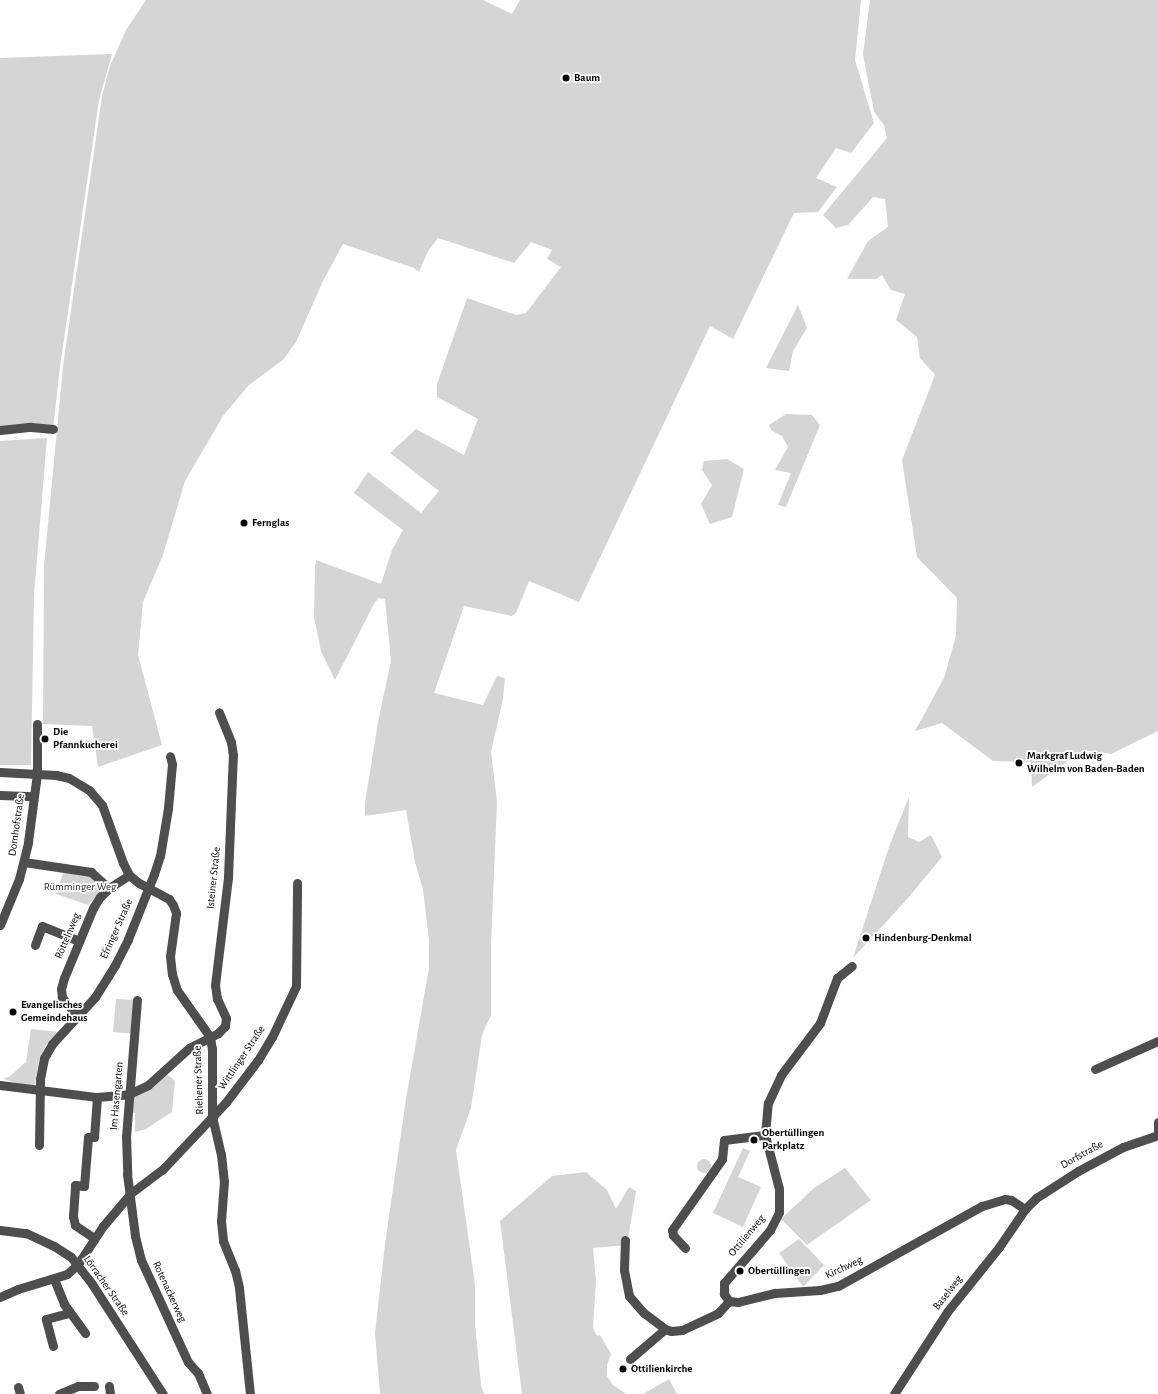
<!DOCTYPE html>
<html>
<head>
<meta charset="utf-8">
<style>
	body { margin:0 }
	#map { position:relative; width:1158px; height:1394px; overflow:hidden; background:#fff; font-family:"Alegreya Sans",sans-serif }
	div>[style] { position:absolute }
	.green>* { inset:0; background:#d5d5d5 }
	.round { border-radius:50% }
	.minor>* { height:9px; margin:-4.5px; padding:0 4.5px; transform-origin:4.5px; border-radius:4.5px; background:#4e4e4e }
	.dots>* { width:11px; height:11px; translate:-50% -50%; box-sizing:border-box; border:2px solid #fff; border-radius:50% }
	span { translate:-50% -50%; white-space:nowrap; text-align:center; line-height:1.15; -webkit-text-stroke:3.5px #fff; paint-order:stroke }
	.poi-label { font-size:11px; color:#000; font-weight:700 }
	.left { translate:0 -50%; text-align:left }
	.street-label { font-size:11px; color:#000 }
	.park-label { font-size:11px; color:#2c2c2c }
</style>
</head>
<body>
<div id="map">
	<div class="green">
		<div style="clip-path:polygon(146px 0,483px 0,512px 14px,520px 0,861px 0,855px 60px,874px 123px,851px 153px,836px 148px,816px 178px,837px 187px,818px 212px,794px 213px,733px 339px,710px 326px,579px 602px,529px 581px,516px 613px,512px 616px,464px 606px,434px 693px,483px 705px,497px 676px,505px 678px,503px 699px,491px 752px,497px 802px,491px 945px,491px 1015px,482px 1035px,471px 1108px,456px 1150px,475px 1285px,475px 1324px,481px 1385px,484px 1394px,380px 1394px,375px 1333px,385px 1244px,406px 1099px,429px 968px,429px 940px,423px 890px,415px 862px,406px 810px,365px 816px,365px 803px,378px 722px,391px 661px,385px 599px,379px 598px,375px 602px,335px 680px,321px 651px,314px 617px,315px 567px,316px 560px,381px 584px,392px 550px,403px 530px,354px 493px,368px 472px,421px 513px,439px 491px,390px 453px,416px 429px,464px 455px,478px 419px,437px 397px,437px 384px,467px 298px,516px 315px,526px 313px,561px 267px,547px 259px,552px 250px,531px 242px,514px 263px,438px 238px,428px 251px,419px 272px,414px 268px,343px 244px,323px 281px,296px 342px,283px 360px,249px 385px,223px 416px,185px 481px,163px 555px,143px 602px,138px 655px,162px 745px,98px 767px,92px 726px,43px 724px,44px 566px,63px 366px,102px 96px,110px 66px,126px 30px)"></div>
		<div style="clip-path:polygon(870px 0,1158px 0,1158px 731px,1111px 754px,1083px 750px,1032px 787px,1031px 762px,993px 761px,942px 723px,915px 731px,944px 678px,956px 636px,957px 598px,917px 557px,902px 460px,935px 375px,920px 358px,917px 337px,896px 320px,905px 294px,891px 290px,882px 275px,876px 279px,847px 279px,868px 241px,888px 227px,885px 199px,873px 197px,848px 225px,836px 228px,823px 215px,887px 138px,884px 125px,874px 112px,863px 54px)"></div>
		<div style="clip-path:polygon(112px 54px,99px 100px,60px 367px,53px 429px,0 430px,0 58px)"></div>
		<div style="clip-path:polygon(798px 305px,807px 328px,793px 351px,789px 371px,766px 368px)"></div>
		<div style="clip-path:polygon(786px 414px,812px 415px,820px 425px,786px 507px,778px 505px,791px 473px,775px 470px,788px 447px,782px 436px,772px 431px,769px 425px)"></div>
		<div style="clip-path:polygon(47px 438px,34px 595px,31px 765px,0 765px,0 441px)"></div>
		<div style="clip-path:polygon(727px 459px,744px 469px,732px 517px,710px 524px,701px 504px,712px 485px,702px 470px,704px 461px)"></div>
		<div style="clip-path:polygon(909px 797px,908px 837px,919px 842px,931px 835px,942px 857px,908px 898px,853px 958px,890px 844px)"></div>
		<div style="clip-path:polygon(64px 871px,86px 873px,98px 882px,101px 891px,88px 905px,56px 894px)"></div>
		<div style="clip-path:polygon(116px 999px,137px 1000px,135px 1034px,113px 1032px)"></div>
		<div style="clip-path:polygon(31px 1029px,59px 1032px,46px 1045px,39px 1061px,35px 1084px,32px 1087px,3px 1079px,9px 1077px,26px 1062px)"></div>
		<div style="clip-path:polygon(163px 1071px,175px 1081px,172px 1112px,146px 1129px,135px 1132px,135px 1113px,128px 1113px,129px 1094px)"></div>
		<div style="clip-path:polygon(743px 1148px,750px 1151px,738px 1177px,761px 1187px,743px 1227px,713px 1213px)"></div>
		<div class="round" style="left:697px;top:1159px;width:14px;height:14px"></div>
		<div style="clip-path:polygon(845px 1168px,871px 1200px,807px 1245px,781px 1219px,814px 1188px)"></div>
		<div style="clip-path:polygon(586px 1172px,607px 1190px,616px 1209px,629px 1187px,636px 1191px,627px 1245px,593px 1248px,596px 1281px,593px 1328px,597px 1336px,600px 1335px,611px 1354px,607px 1365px,607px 1376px,613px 1385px,626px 1394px,522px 1394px,500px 1221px,552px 1176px)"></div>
		<div style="clip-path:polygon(799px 1239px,824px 1265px,803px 1287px,779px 1253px)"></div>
		<div style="clip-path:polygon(669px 1379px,677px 1394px,643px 1394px)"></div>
	</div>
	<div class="minor">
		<div style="left:0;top:430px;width:31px;rotate:-6deg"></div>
		<div style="left:31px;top:427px;width:22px;rotate:5deg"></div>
		<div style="left:0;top:772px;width:56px;rotate:3.1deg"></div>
		<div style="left:56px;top:775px;width:13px;rotate:13deg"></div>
		<div style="left:69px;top:778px;width:23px;rotate:31deg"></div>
		<div style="left:89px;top:790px;width:20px;rotate:49deg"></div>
		<div style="left:102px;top:805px;width:62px;rotate:70.1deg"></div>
		<div style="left:123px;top:863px;width:13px;rotate:63deg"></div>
		<div style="left:129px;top:875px;width:13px;rotate:39deg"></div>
		<div style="left:139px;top:883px;width:34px;rotate:28deg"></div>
		<div style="left:169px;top:899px;width:7px;rotate:56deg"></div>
		<div style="left:173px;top:905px;width:9px;rotate:69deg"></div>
		<div style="left:176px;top:913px;width:43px;rotate:97.9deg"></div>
		<div style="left:170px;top:956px;width:18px;rotate:84deg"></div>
		<div style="left:172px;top:974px;width:17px;rotate:73deg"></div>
		<div style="left:177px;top:990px;width:57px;rotate:54.9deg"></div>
		<div style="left:210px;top:1037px;width:12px;rotate:81deg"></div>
		<div style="left:212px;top:1049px;width:67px;rotate:90deg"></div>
		<div style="left:212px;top:1116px;width:39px;rotate:77deg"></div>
		<div style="left:221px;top:1154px;width:27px;rotate:84deg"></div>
		<div style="left:224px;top:1181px;width:40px;rotate:94.3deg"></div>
		<div style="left:221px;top:1221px;width:20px;rotate:84deg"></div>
		<div style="left:223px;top:1241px;width:31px;rotate:68deg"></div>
		<div style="left:235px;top:1270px;width:18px;rotate:77deg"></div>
		<div style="left:239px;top:1288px;width:107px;rotate:84.1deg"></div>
		<div style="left:0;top:795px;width:33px;rotate:2deg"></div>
		<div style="left:24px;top:862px;width:68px;rotate:8.5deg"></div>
		<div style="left:91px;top:872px;width:24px;rotate:42deg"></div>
		<div style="left:0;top:925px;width:50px;rotate:-67.6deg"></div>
		<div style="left:19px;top:879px;width:38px;rotate:-76deg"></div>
		<div style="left:28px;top:842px;width:69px;rotate:-82.5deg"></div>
		<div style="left:37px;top:774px;width:50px;rotate:-90deg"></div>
		<div style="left:35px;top:945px;width:20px;rotate:-70deg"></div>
		<div style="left:42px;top:926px;width:40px;rotate:22deg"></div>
		<div style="left:137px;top:1000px;width:136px;rotate:94.6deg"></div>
		<div style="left:126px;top:1136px;width:38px;rotate:88deg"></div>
		<div style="left:127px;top:1174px;width:63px;rotate:82.6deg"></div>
		<div style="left:135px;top:1236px;width:25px;rotate:76deg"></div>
		<div style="left:141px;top:1260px;width:112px;rotate:65.3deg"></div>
		<div style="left:188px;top:1362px;width:15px;rotate:48deg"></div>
		<div style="left:198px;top:1373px;width:23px;rotate:67deg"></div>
		<div style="left:78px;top:1017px;width:26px;rotate:-129deg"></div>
		<div style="left:62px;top:997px;width:8px;rotate:-97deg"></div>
		<div style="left:61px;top:989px;width:11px;rotate:-75deg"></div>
		<div style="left:64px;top:978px;width:76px;rotate:-67.5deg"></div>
		<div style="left:93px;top:908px;width:13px;rotate:-58deg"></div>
		<div style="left:100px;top:897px;width:13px;rotate:-45deg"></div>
		<div style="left:109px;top:888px;width:24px;rotate:-33deg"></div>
		<div style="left:1095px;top:1069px;width:69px;rotate:-24deg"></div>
		<div style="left:0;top:1085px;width:98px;rotate:7.1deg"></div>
		<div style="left:97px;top:1097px;width:32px;rotate:-5deg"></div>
		<div style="left:129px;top:1094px;width:21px;rotate:-25deg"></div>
		<div style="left:148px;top:1085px;width:55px;rotate:-42.1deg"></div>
		<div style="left:189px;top:1048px;width:33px;rotate:-27deg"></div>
		<div style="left:218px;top:1033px;width:10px;rotate:-45deg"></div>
		<div style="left:225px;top:1026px;width:8px;rotate:-83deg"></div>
		<div style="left:226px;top:1018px;width:21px;rotate:-115deg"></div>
		<div style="left:217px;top:999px;width:14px;rotate:-98deg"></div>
		<div style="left:215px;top:985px;width:109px;rotate:-83.1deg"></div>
		<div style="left:228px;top:877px;width:122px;rotate:-87.7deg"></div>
		<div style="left:233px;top:755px;width:13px;rotate:-99deg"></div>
		<div style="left:231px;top:742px;width:32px;rotate:-112deg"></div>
		<div style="left:1158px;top:1122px;width:8px;rotate:90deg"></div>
		<div style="left:39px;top:1145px;width:66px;rotate:-89.1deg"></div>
		<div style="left:40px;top:1079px;width:21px;rotate:-79deg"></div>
		<div style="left:44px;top:1058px;width:16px;rotate:-60deg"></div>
		<div style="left:52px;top:1044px;width:64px;rotate:-47.5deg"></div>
		<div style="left:95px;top:997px;width:38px;rotate:-58deg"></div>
		<div style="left:115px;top:965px;width:29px;rotate:-63deg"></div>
		<div style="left:128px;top:939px;width:70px;rotate:-68.2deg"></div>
		<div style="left:154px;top:874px;width:19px;rotate:-72deg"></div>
		<div style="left:160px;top:856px;width:49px;rotate:-80.5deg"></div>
		<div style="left:168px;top:808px;width:44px;rotate:-84.8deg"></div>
		<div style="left:172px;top:764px;width:8px;rotate:-104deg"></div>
		<div style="left:0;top:1230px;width:26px;rotate:7deg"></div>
		<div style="left:26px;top:1233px;width:31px;rotate:25deg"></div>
		<div style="left:54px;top:1246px;width:20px;rotate:33deg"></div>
		<div style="left:71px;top:1257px;width:34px;rotate:52deg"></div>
		<div style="left:92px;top:1284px;width:131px;rotate:57.2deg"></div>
		<div style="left:94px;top:1238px;width:23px;rotate:-146deg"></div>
		<div style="left:75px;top:1225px;width:9px;rotate:-103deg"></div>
		<div style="left:73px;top:1216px;width:31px;rotate:-86deg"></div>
		<div style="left:75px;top:1185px;width:9px;rotate:6deg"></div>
		<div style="left:84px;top:1186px;width:49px;rotate:-85.3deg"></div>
		<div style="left:88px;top:1137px;width:6px"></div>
		<div style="left:94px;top:1137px;width:40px;rotate:-85.7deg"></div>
		<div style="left:625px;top:1240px;width:30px;rotate:92deg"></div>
		<div style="left:624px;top:1270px;width:26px;rotate:79deg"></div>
		<div style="left:629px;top:1296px;width:23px;rotate:49deg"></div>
		<div style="left:644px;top:1313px;width:26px;rotate:37deg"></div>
		<div style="left:665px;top:1329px;width:6px;rotate:18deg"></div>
		<div style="left:671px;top:1331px;width:11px;rotate:-5deg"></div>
		<div style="left:682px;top:1330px;width:40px;rotate:-25deg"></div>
		<div style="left:718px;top:1313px;width:16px;rotate:-47deg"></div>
		<div style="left:685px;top:1248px;width:18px;rotate:-133deg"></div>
		<div style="left:673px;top:1235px;width:5px;rotate:-101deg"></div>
		<div style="left:672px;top:1230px;width:87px;rotate:-54.8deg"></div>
		<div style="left:722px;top:1159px;width:19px;rotate:-84deg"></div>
		<div style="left:724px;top:1140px;width:41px;rotate:-7deg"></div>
		<div style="left:54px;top:1279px;width:27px;rotate:68deg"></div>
		<div style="left:64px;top:1304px;width:36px;rotate:54deg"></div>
		<div style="left:0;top:1297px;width:20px;rotate:-24deg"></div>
		<div style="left:18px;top:1289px;width:51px;rotate:-17deg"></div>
		<div style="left:67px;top:1274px;width:15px;rotate:-42deg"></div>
		<div style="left:78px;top:1264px;width:45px;rotate:-56.7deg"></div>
		<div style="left:103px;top:1226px;width:43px;rotate:-49.7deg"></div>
		<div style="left:131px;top:1193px;width:39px;rotate:-37deg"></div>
		<div style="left:162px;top:1170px;width:93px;rotate:-46.7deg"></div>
		<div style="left:226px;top:1102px;width:53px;rotate:-52.7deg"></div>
		<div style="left:258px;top:1060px;width:27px;rotate:-59deg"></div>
		<div style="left:272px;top:1037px;width:56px;rotate:-64.8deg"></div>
		<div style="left:296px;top:986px;width:103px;rotate:-89.4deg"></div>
		<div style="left:729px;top:1301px;width:9px;rotate:-126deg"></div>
		<div style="left:724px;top:1294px;width:11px;rotate:-90deg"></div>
		<div style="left:724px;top:1283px;width:70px;rotate:-49deg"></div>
		<div style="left:770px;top:1230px;width:20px;rotate:-63deg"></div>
		<div style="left:779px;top:1212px;width:23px;rotate:-90deg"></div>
		<div style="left:779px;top:1189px;width:56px;rotate:-104.5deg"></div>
		<div style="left:765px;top:1135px;width:32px;rotate:-85deg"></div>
		<div style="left:768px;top:1103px;width:31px;rotate:-65deg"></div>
		<div style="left:781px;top:1075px;width:65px;rotate:-53.1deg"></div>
		<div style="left:820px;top:1023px;width:48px;rotate:-69.3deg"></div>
		<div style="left:837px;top:978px;width:19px;rotate:-39deg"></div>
		<div style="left:729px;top:1301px;width:9px;rotate:6deg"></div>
		<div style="left:738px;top:1302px;width:38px;rotate:-14deg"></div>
		<div style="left:775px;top:1293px;width:45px;rotate:-3.8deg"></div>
		<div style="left:820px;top:1290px;width:18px;rotate:-13deg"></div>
		<div style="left:838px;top:1286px;width:165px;rotate:-29.1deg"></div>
		<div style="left:982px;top:1206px;width:24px;rotate:-17deg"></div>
		<div style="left:1005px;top:1199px;width:6px;rotate:9deg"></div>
		<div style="left:1011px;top:1200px;width:17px;rotate:33deg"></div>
		<div style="left:53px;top:1346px;width:28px;rotate:-105deg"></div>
		<div style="left:46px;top:1319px;width:24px;rotate:-15deg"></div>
		<div style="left:630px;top:1359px;width:46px;rotate:-40.6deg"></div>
		<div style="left:109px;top:1386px;width:8px;rotate:83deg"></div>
		<div style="left:18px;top:1387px;width:7px;rotate:74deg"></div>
		<div style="left:59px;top:1394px;width:21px;rotate:-23deg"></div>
		<div style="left:78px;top:1386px;width:16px"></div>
		<div style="left:894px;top:1394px;width:98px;rotate:-57.1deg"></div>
		<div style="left:947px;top:1312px;width:83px;rotate:-51.3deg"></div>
		<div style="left:999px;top:1247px;width:46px;rotate:-55.6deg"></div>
		<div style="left:1025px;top:1209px;width:16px;rotate:-45deg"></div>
		<div style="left:1036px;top:1198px;width:50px;rotate:-32.7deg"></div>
		<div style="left:1078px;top:1171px;width:51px;rotate:-28.1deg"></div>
		<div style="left:1123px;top:1147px;width:37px;rotate:-19deg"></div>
	</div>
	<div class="dots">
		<div style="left:566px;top:78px;background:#000"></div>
		<div style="left:244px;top:523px;background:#000"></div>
		<div style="left:45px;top:739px;background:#000"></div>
		<div style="left:1019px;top:763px;background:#000"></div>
		<div style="left:866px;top:938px;background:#000"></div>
		<div style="left:13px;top:1012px;background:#000"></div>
		<div style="left:754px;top:1140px;background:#000"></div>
		<div style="left:740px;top:1271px;background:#000"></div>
		<div style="left:623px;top:1369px;background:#000"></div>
	</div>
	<div class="poi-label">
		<span class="left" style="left:574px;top:78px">Baum</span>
		<span class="left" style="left:252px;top:523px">Fernglas</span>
		<span class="left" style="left:53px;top:739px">Die<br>Pfannkucherei</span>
		<span class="left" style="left:1027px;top:763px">Markgraf Ludwig<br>Wilhelm von Baden-Baden</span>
		<span class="left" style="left:874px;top:938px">Hindenburg-Denkmal</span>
		<span class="left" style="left:21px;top:1012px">Evangelisches<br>Gemeindehaus</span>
		<span class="left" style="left:762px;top:1140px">Obertüllingen<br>Parkplatz</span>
		<span class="left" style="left:748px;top:1271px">Obertüllingen</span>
		<span class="left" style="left:631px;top:1369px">Ottilienkirche</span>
	</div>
	<div class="street-label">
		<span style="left:17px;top:825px;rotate:-82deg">Domhofstraße</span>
		<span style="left:214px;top:878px;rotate:-84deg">Isteiner Straße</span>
		<span style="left:117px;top:929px;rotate:-66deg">Efringer Straße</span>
		<span style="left:68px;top:936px;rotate:-67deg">Röttelnweg</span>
		<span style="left:242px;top:1058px;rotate:-56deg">Wittlinger Straße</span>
		<span style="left:199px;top:1080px;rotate:-92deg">Riehener Straße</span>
		<span style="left:117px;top:1096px;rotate:-85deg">Im Hasengarten</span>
		<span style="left:1082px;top:1155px;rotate:-29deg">Dorfstraße</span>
		<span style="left:747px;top:1236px;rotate:-50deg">Ottilienweg</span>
		<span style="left:844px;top:1268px;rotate:-25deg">Kirchweg</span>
		<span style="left:106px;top:1286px;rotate:55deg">Lörracher Straße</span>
		<span style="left:169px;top:1292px;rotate:65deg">Rotenackerweg</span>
		<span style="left:948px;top:1293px;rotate:-52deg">Baselweg</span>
	</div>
	<div class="park-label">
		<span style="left:80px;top:887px">Rümminger Weg</span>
	</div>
</div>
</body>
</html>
